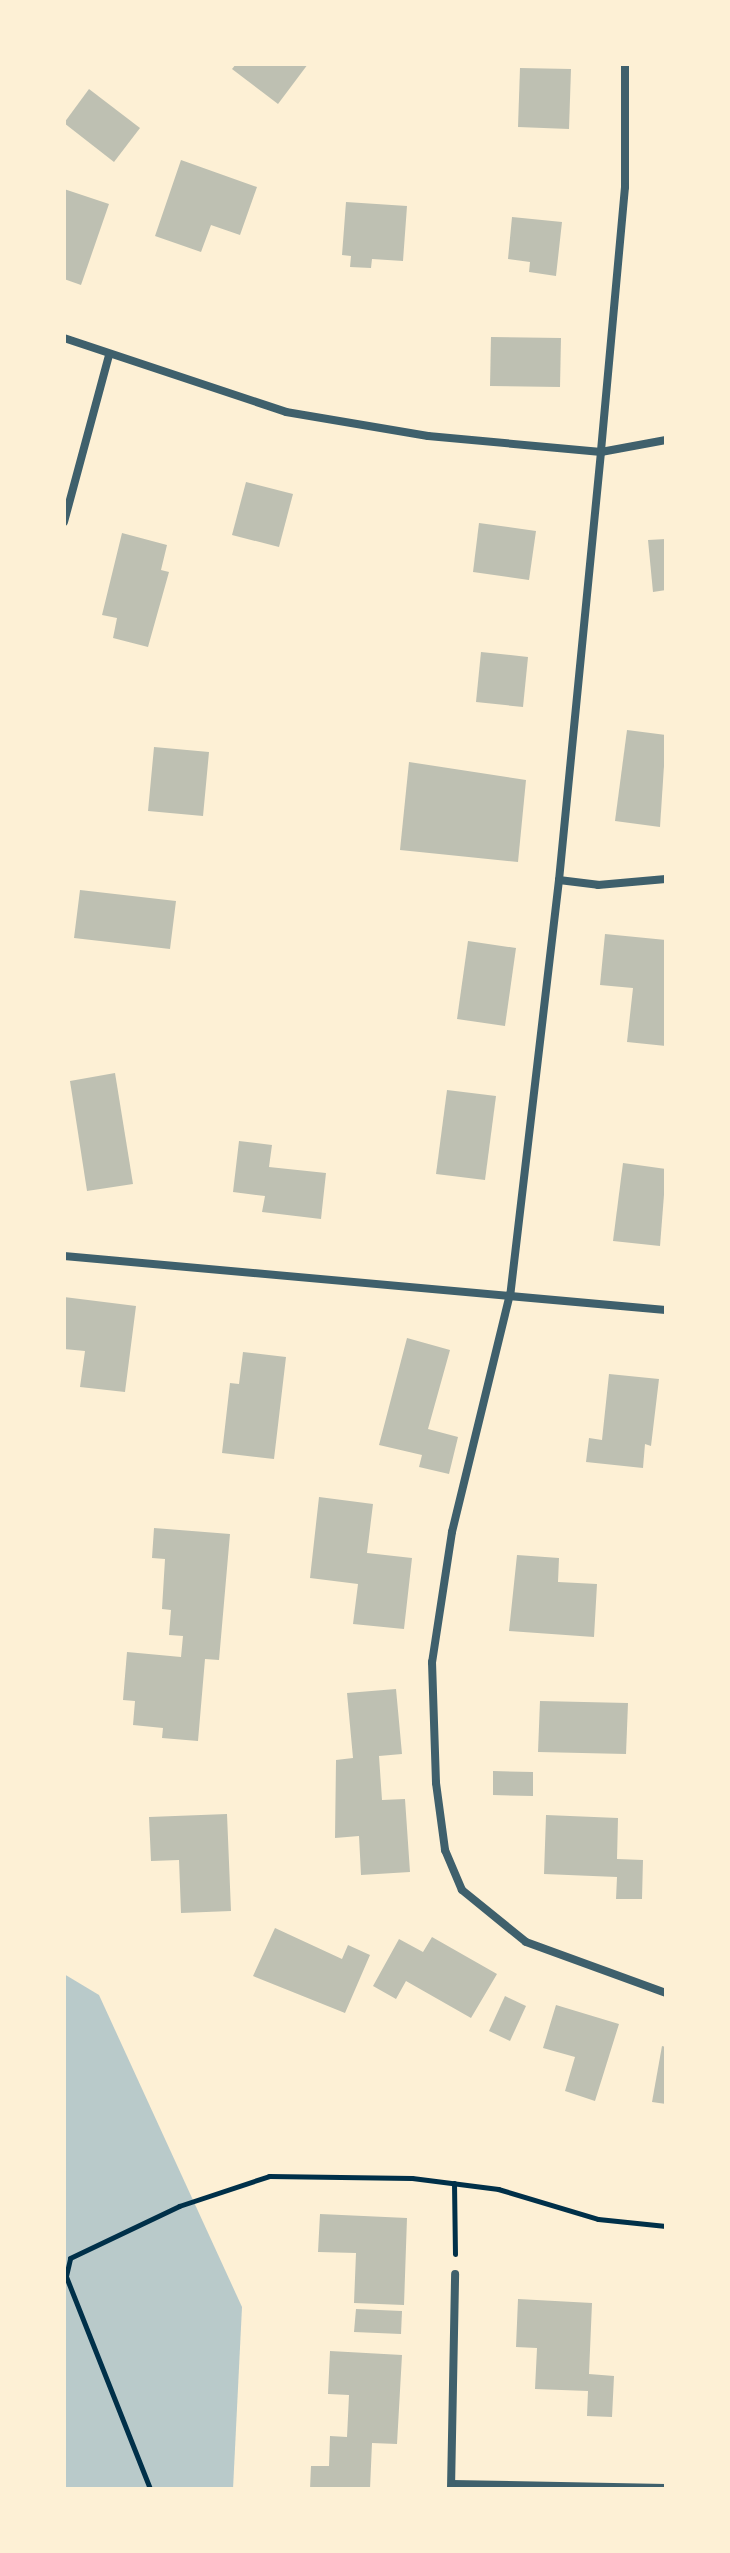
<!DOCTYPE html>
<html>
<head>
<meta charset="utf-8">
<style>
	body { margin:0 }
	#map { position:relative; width:730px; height:2553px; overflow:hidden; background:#fdf0d5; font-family:"Exo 2",sans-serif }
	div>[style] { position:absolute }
	.green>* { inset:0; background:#b9caca }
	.building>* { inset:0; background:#bec0b2 }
	.path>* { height:5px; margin:-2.5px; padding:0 2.5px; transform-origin:2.5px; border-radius:2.5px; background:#003049 }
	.minor>* { height:8px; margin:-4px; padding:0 4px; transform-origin:4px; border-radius:4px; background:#3f606c }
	span { translate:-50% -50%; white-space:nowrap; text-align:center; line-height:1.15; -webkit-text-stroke:7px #fdf0d5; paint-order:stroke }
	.frame { position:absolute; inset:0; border:66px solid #fdf0d5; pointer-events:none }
</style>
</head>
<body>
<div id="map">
	<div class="green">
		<div style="clip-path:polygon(64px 1974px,99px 1995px,242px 2307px,233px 2489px,64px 2489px)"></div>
	</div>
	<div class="building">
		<div style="clip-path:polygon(236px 64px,308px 64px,278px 104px,232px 69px)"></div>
		<div style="clip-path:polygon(520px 68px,571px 69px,569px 129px,518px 127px)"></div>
		<div style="clip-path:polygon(89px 89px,140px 128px,114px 162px,64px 123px)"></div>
		<div style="clip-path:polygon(181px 160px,257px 187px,240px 235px,211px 225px,201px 252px,155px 236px)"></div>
		<div style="clip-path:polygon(64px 189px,109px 204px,81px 285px,64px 279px)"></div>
		<div style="clip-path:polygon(346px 202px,407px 206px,403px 261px,372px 259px,371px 268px,350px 267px,351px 256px,342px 255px)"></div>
		<div style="clip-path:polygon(512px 217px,562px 222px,556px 276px,529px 272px,530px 262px,508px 259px)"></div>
		<div style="clip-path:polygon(491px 337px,561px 338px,560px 387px,490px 386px)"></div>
		<div style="clip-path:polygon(246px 482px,293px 494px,279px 547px,232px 535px)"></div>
		<div style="clip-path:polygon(479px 523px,536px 531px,529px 580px,473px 572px)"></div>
		<div style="clip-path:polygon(122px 533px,167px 545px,161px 570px,169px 572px,148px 647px,113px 638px,117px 618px,102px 615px)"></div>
		<div style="clip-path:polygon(666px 539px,666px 590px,653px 592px,648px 540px)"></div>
		<div style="clip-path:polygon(481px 652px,528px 657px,523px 707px,476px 702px)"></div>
		<div style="clip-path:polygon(627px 730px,666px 735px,660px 827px,615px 821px)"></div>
		<div style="clip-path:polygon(154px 747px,209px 752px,203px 816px,148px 811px)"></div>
		<div style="clip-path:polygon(409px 762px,526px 780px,518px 862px,400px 850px)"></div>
		<div style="clip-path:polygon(80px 890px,176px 901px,170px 949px,74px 938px)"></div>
		<div style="clip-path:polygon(605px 934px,666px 940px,666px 1046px,627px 1042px,633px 988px,600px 985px)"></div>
		<div style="clip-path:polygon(468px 941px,516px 948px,505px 1026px,457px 1019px)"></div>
		<div style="clip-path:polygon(115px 1073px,133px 1184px,87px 1191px,70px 1081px)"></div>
		<div style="clip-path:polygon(447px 1090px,496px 1096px,485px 1180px,436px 1174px)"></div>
		<div style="clip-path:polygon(239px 1141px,272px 1145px,269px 1167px,326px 1173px,321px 1219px,262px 1212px,265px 1196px,233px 1192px)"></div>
		<div style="clip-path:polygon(623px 1163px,666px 1169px,660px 1246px,613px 1241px)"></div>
		<div style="clip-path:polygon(64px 1297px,136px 1306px,125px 1392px,80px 1387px,85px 1351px,64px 1349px)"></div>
		<div style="clip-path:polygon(407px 1338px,450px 1350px,428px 1429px,458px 1437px,449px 1474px,419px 1467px,422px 1455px,379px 1445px)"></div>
		<div style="clip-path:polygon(243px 1352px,286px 1357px,274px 1459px,222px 1453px,230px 1383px,239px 1384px)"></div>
		<div style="clip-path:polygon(609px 1374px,659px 1379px,651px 1446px,645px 1444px,643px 1468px,586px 1462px,589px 1438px,602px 1440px)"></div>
		<div style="clip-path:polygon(319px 1497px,373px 1504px,367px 1553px,412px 1558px,404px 1629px,353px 1624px,358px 1584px,310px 1578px)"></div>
		<div style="clip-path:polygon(154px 1528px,230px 1534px,219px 1660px,205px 1659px,198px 1741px,162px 1738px,163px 1728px,133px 1725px,135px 1701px,123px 1700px,127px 1652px,181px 1657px,183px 1636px,169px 1635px,171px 1610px,162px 1609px,165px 1559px,152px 1558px)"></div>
		<div style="clip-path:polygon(517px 1555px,559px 1558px,558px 1582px,597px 1584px,594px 1637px,509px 1631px)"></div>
		<div style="clip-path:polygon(396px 1689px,402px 1754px,379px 1756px,382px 1800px,405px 1799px,410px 1872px,361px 1875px,359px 1836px,335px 1838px,336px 1760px,353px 1758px,347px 1693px)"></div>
		<div style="clip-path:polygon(540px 1701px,628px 1703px,626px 1754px,538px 1752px)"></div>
		<div style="clip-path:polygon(493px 1771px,533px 1772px,533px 1796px,493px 1795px)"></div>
		<div style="clip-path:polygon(227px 1814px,231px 1911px,181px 1913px,179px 1860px,151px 1861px,149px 1817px)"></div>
		<div style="clip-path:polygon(546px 1815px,618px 1818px,617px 1859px,643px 1860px,642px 1899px,616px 1899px,617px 1877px,544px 1874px)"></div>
		<div style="clip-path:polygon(275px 1928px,342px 1959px,348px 1945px,370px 1955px,345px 2013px,253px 1976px)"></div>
		<div style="clip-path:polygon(432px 1937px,497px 1974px,471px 2018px,406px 1981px,396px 1999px,373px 1986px,399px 1939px,423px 1952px)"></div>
		<div style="clip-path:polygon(505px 1996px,526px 2006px,510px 2041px,489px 2031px)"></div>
		<div style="clip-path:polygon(556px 2005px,619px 2024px,595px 2101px,565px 2091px,575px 2057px,543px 2048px)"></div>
		<div style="clip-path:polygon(662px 2046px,666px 2047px,666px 2104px,652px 2102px)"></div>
		<div style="clip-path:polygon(320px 2214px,407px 2218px,404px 2305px,354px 2303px,356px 2253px,318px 2252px)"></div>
		<div style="clip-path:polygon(518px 2299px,592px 2303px,589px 2374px,614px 2376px,612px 2417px,587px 2416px,588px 2391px,535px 2389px,537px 2348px,516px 2347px)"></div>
		<div style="clip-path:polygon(356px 2309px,402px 2311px,401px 2334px,354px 2332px)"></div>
		<div style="clip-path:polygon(330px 2351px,402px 2355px,397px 2444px,372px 2443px,370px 2489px,310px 2489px,311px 2466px,329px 2466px,330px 2436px,347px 2437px,349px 2395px,328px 2394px)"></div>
	</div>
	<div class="path">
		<div style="left:454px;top:2183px;width:71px;rotate:89.2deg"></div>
		<div style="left:65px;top:2274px;width:231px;rotate:68.4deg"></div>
		<div style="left:66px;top:2276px;width:18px;rotate:-77deg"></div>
		<div style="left:70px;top:2258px;width:121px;rotate:-25.5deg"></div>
		<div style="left:179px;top:2206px;width:95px;rotate:-18.4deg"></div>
		<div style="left:269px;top:2176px;width:143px;rotate:0.8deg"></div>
		<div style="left:412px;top:2178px;width:87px;rotate:7.3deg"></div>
		<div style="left:498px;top:2189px;width:104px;rotate:16.7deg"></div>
		<div style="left:598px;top:2219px;width:68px;rotate:5.9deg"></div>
	</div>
	<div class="minor">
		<div style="left:625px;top:64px;width:123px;rotate:90deg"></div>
		<div style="left:625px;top:187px;width:266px;rotate:95.2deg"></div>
		<div style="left:601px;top:452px;width:430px;rotate:95.6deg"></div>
		<div style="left:559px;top:880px;width:417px;rotate:96.7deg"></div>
		<div style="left:510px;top:1294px;width:245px;rotate:103.7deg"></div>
		<div style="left:452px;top:1532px;width:132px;rotate:98.7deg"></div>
		<div style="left:432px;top:1662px;width:121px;rotate:88.1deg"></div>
		<div style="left:436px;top:1783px;width:68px;rotate:82.3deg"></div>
		<div style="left:445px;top:1850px;width:43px;rotate:67deg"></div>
		<div style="left:462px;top:1890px;width:82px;rotate:39.1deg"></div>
		<div style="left:526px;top:1942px;width:149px;rotate:20deg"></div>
		<div style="left:64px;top:338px;width:234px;rotate:18.4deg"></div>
		<div style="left:286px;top:412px;width:144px;rotate:9.6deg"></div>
		<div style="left:428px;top:436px;width:174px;rotate:5.3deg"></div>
		<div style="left:601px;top:452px;width:66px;rotate:-10.5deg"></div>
		<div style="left:64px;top:522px;width:173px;rotate:-74.9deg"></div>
		<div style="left:559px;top:880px;width:39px;rotate:7deg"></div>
		<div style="left:598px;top:885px;width:68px;rotate:-5deg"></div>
		<div style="left:64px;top:1256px;width:604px;rotate:5.13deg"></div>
		<div style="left:452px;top:2484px;width:214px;rotate:1.1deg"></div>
		<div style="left:451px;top:2489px;width:215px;rotate:-88.9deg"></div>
	</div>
	<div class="frame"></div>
</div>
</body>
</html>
